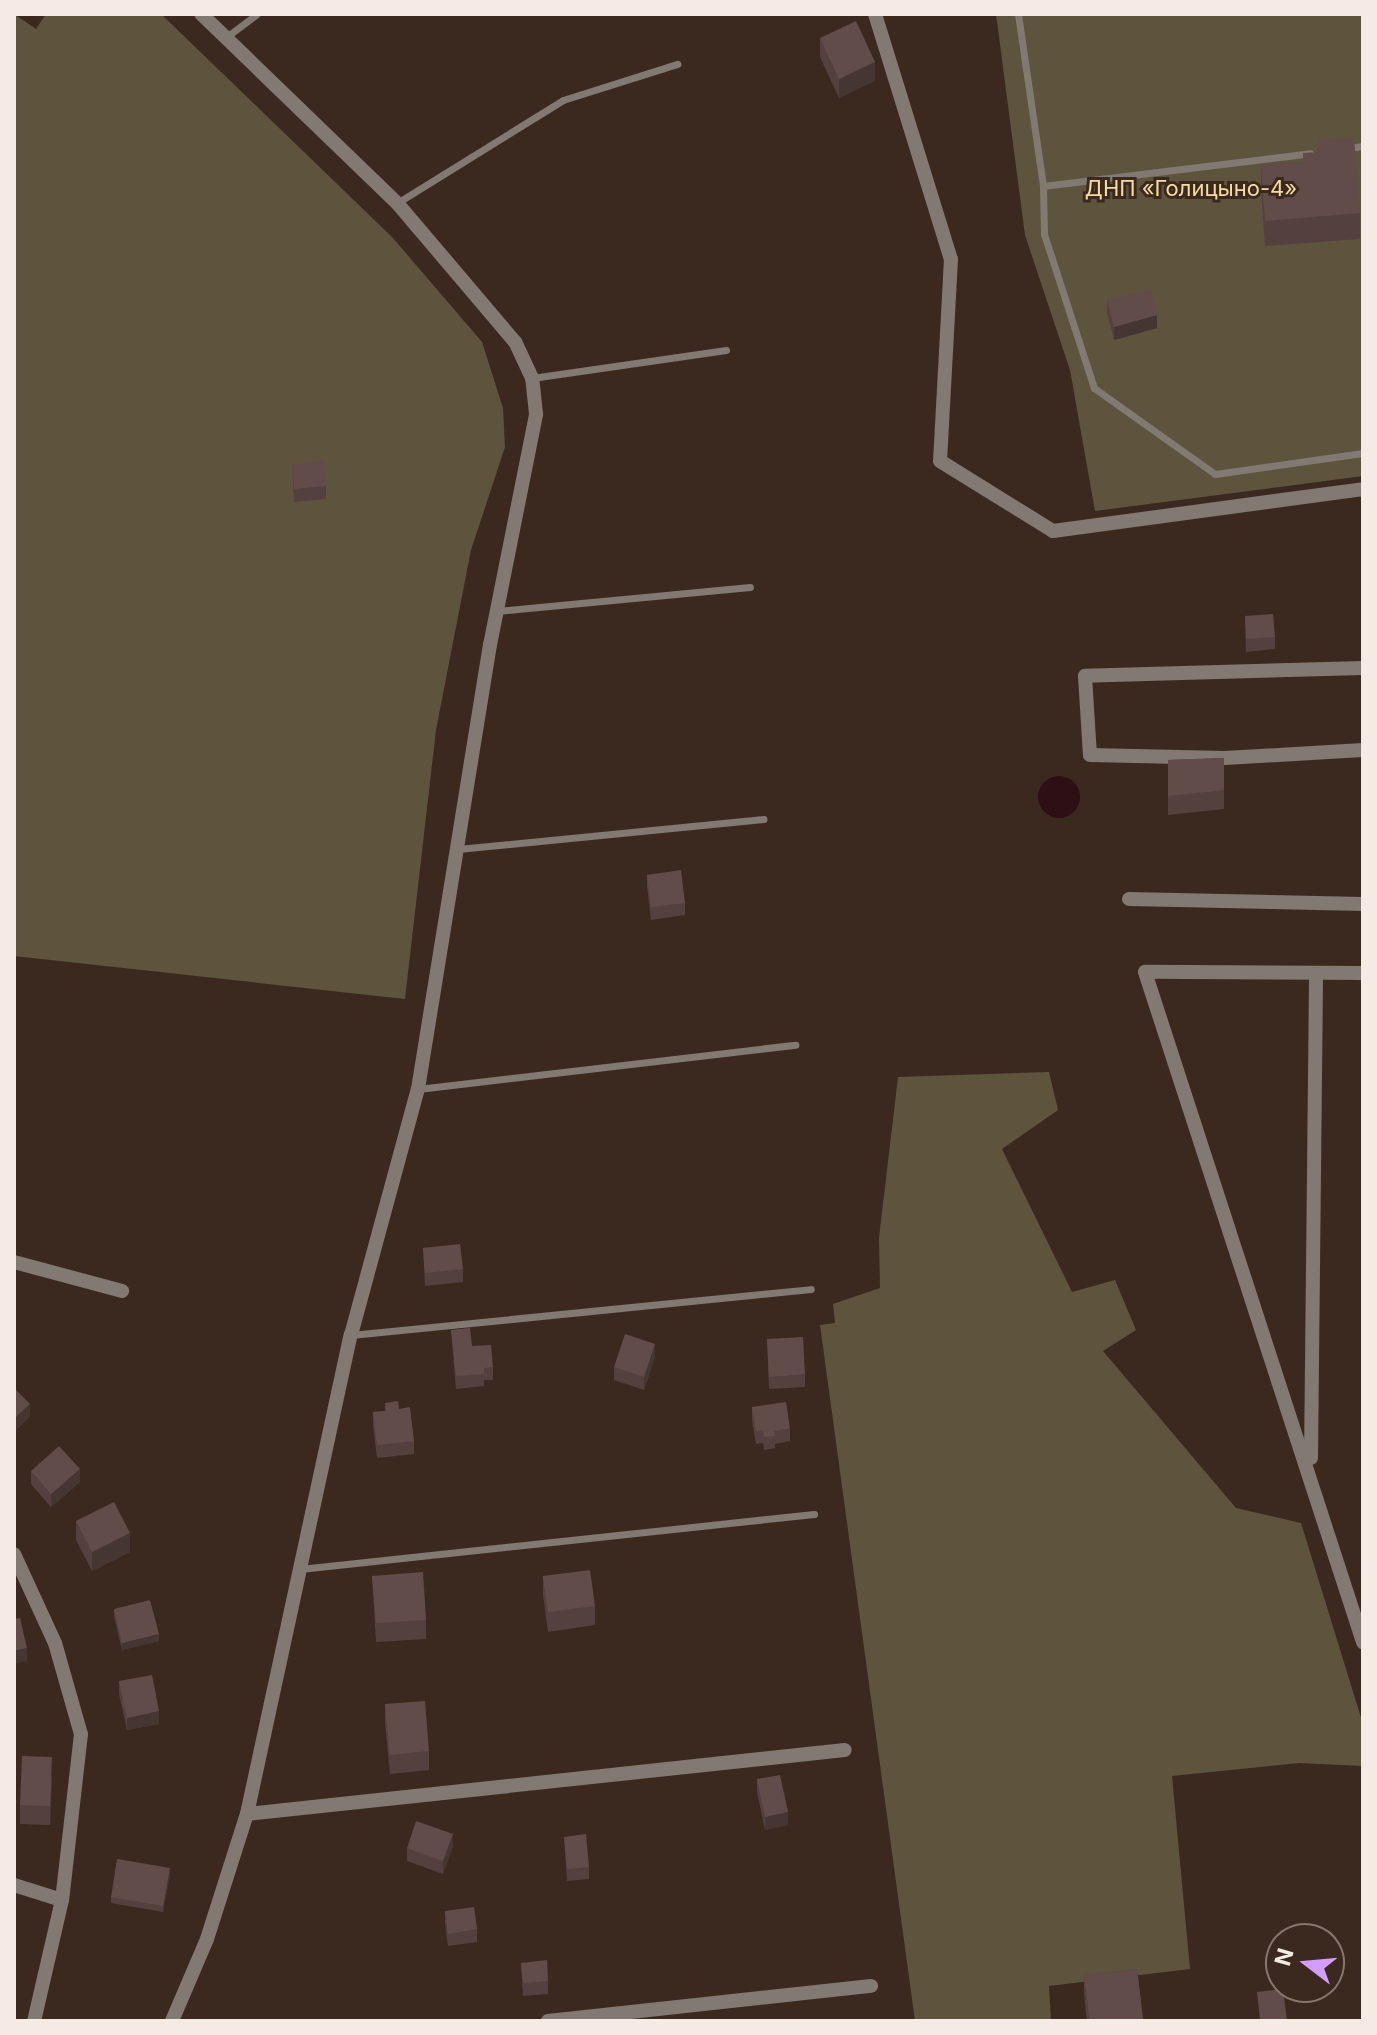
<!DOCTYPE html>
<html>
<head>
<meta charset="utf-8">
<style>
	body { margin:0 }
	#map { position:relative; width:1377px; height:2035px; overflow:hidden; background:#3b2920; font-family:Inter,sans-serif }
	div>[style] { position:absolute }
	.green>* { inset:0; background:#5e543d }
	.water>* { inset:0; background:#2e0f16 }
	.round { border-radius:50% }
	.service>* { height:7px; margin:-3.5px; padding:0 3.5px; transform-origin:3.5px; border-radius:3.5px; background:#817972 }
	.minor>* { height:14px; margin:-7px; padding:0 7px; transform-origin:7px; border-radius:7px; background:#817972 }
	.wall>* { inset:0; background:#54413f }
	.shaded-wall>* { inset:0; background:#453533 }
	.building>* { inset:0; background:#624c49 }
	span { translate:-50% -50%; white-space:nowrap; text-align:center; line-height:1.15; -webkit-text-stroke:6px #3b2920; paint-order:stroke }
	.park-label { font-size:22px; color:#f4db9e }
	.frame { position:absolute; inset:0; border:16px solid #f6eae4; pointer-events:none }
	.north { position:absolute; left:1265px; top:1923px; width:80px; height:80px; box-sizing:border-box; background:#3b2920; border:2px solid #86766e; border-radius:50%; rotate:286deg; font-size:22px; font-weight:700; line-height:32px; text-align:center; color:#f6eae4 }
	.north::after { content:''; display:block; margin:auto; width:28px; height:36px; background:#d29dfd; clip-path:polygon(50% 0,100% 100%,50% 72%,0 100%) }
</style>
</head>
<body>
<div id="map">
	<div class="green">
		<div style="clip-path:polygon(14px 14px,36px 29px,46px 14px,161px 14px,392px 237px,482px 342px,503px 408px,505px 447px,471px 550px,436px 730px,405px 999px,14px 956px)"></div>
		<div style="clip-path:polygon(996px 14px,1363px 14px,1363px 476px,1095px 511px,1070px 370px,1025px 235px)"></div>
		<div style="clip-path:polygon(1049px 1072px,1058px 1110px,1002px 1149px,1072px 1292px,1115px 1280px,1136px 1330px,1103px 1351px,1236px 1508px,1301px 1523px,1363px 1724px,1363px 1766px,1299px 1763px,1172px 1776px,1190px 1969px,1049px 1986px,1051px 2021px,915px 2021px,820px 1325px,835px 1323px,833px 1304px,880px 1288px,879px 1238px,898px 1077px)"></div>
	</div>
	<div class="water">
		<div class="round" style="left:1038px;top:776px;width:42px;height:42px"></div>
	</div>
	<div class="service">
		<div style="left:1018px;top:14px;width:174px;rotate:81.7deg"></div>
		<div style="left:1043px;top:186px;width:48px;rotate:88.8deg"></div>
		<div style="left:1044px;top:234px;width:162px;rotate:72deg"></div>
		<div style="left:1094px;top:388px;width:148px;rotate:35.4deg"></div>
		<div style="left:1215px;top:474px;width:149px;rotate:-8.1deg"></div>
		<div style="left:225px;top:38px;width:40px;rotate:-37deg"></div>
		<div style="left:1347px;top:148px;width:16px;rotate:-7deg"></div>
		<div style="left:1043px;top:186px;width:269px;rotate:-7deg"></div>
		<div style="left:397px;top:203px;width:195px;rotate:-31.8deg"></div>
		<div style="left:563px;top:100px;width:120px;rotate:-17.5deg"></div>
		<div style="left:532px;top:378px;width:196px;rotate:-8.2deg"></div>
		<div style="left:497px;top:611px;width:254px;rotate:-5.4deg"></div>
		<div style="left:458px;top:849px;width:307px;rotate:-5.6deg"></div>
		<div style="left:418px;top:1089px;width:380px;rotate:-6.7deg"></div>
		<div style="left:351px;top:1335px;width:462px;rotate:-5.7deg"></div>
		<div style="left:300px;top:1569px;width:517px;rotate:-6.11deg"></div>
	</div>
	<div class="minor">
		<div style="left:875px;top:14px;width:257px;rotate:72.8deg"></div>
		<div style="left:951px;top:259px;width:202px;rotate:93.1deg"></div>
		<div style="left:940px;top:461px;width:133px;rotate:31.8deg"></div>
		<div style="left:1053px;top:531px;width:313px;rotate:-7.7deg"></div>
		<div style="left:1363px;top:668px;width:278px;rotate:178.4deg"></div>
		<div style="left:1085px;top:676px;width:79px;rotate:86.4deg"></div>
		<div style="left:1090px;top:755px;width:135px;rotate:1.3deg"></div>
		<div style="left:1225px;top:758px;width:138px;rotate:-3.3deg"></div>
		<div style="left:1129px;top:899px;width:234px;rotate:1.2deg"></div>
		<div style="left:1363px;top:973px;width:218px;rotate:-179.7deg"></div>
		<div style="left:1145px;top:972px;width:705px;rotate:71.98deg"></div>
		<div style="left:14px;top:1262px;width:112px;rotate:15deg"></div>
		<div style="left:1311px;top:1458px;width:484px;rotate:-89.4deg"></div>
		<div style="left:14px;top:1554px;width:98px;rotate:65.3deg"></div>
		<div style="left:55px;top:1643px;width:95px;rotate:74.1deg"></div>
		<div style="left:81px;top:1734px;width:167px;rotate:96.5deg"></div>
		<div style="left:62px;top:1900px;width:124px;rotate:103deg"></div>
		<div style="left:247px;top:1814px;width:601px;rotate:-6.11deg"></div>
		<div style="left:14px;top:1885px;width:50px;rotate:17.4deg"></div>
		<div style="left:172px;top:2021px;width:89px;rotate:-66.9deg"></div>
		<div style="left:207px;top:1939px;width:131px;rotate:-72.3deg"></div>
		<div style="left:247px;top:1814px;width:490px;rotate:-77.8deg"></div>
		<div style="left:351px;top:1335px;width:255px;rotate:-74.8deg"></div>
		<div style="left:418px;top:1089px;width:450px;rotate:-80.8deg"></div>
		<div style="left:490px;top:645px;width:236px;rotate:-78.7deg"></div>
		<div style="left:536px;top:414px;width:36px;rotate:-96deg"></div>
		<div style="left:532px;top:378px;width:40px;rotate:-115deg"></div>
		<div style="left:515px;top:342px;width:182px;rotate:-130.3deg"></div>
		<div style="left:397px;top:203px;width:272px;rotate:-136deg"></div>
		<div style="left:548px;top:2021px;width:325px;rotate:-6.2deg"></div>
	</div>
	<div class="wall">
		<div style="clip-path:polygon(820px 38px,875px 81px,839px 98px,820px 57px)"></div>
		<div style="clip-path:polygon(1318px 140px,1360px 213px,1360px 239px,1265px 246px,1261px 190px,1261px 165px,1303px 162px,1318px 152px)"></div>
		<div style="clip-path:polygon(1107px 300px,1157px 328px,1114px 340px,1107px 313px)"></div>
		<div style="clip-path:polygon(292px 464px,326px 486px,326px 499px,294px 502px)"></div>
		<div style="clip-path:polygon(1245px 616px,1275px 637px,1275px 649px,1246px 652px)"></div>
		<div style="clip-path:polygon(1224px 758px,1224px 809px,1168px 815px,1168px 760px)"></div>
		<div style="clip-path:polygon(647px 875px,685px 903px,685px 915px,651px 920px,647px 887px)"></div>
		<div style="clip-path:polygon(423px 1248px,463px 1269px,463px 1282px,425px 1286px)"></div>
		<div style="clip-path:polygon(451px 1330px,472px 1346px,493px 1367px,493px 1380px,484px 1380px,484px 1386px,456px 1389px)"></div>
		<div style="clip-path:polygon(767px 1339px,805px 1374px,805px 1387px,769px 1389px)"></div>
		<div style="clip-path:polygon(655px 1357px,644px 1390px,614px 1380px,614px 1367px)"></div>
		<div style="clip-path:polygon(385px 1403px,399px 1409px,414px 1441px,414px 1454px,377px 1458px,373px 1425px,373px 1412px,385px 1411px)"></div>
		<div style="clip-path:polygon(752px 1407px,790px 1428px,790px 1441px,775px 1444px,775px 1448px,764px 1450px,763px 1443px,756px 1444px,752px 1420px)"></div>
		<div style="clip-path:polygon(31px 1471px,80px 1482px,51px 1507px,31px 1484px)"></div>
		<div style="clip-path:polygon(76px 1521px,130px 1552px,92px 1571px,76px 1540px)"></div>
		<div style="clip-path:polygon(372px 1576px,426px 1620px,426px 1639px,376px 1642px)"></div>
		<div style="clip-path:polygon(543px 1576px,595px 1606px,595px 1625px,548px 1632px,543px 1595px)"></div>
		<div style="clip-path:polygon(114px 1609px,159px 1641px,122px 1650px,114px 1616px)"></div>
		<div style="clip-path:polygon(119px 1681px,159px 1724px,127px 1730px,119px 1694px)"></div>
		<div style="clip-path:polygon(385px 1704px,429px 1751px,429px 1770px,390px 1774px,385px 1723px)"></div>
		<div style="clip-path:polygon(52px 1776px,50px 1825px,20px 1824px,20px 1805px)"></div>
		<div style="clip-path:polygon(757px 1779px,788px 1825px,765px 1830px,757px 1792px)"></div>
		<div style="clip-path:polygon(564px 1837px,589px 1867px,589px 1879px,567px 1881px)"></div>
		<div style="clip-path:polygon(453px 1846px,443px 1874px,407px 1861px,407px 1848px)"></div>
		<div style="clip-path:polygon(170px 1875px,163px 1912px,111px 1903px,111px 1897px)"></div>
		<div style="clip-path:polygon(445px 1911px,477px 1929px,477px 1942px,448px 1946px,445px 1924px)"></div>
		<div style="clip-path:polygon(521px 1963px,548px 1981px,548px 1994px,523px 1996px)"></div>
		<div style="clip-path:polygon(1137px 1969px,1143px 2021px,1087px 2021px,1084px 1994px,1084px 1975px)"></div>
	</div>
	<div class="shaded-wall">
		<div style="clip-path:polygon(875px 62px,875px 81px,839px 98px,839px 79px)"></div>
		<div style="clip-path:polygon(1157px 315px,1157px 328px,1114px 340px,1114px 327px)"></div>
		<div style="clip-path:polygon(655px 1344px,655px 1357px,644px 1390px,644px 1377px)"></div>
		<div style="clip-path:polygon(30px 1404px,30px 1417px,14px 1432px,14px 1419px)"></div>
		<div style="clip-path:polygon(80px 1469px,80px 1482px,51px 1507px,51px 1494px)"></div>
		<div style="clip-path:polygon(130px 1533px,130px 1552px,92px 1571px,92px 1552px)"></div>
		<div style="clip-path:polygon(159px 1634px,159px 1641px,122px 1650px,122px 1643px)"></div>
		<div style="clip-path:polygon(27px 1648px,27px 1661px,14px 1664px,14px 1651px)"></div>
		<div style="clip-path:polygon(159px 1711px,159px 1724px,127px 1730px,127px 1718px)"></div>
		<div style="clip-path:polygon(788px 1812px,788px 1825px,765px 1830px,765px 1817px)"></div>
		<div style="clip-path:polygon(453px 1834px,453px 1846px,443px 1874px,443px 1861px)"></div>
		<div style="clip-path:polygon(170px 1868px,170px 1875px,163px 1912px,163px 1906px)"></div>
	</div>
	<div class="building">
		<div style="clip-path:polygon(856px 21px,875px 62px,839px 79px,820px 38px)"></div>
		<div style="clip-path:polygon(1354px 137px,1360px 213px,1265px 221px,1261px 165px,1303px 162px,1303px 153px,1318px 152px,1318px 140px)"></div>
		<div style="clip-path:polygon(1151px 289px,1157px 315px,1114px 327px,1107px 300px)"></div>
		<div style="clip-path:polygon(324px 461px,326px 486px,294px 489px,292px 464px)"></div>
		<div style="clip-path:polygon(1273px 614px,1275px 637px,1246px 639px,1245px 616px)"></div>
		<div style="clip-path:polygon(1224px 758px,1224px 790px,1168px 796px,1168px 760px)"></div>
		<div style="clip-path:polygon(681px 870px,685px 903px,651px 907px,647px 875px)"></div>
		<div style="clip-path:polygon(460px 1244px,463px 1269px,425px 1273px,423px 1248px)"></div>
		<div style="clip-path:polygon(470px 1328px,472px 1346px,491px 1345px,493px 1367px,484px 1368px,484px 1374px,456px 1376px,451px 1330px)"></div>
		<div style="clip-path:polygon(625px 1334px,655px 1344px,644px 1377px,614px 1367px)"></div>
		<div style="clip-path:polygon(803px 1337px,805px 1374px,769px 1377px,767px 1339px)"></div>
		<div style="clip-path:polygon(15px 1389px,30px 1404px,14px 1419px,14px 1390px)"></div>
		<div style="clip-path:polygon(398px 1401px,399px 1409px,410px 1407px,414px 1441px,377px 1445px,373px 1412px,386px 1411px,385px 1403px)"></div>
		<div style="clip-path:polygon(786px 1402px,790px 1428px,774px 1431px,775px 1436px,764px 1437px,763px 1430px,756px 1431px,752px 1407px)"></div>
		<div style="clip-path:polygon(59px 1446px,80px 1469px,51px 1494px,31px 1471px)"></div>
		<div style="clip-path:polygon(114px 1502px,130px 1533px,92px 1552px,76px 1521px)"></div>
		<div style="clip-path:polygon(590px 1570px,595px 1606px,548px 1612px,543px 1576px)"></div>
		<div style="clip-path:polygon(423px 1572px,426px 1620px,376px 1623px,372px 1576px)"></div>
		<div style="clip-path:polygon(150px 1600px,159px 1634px,122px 1643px,114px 1609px)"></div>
		<div style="clip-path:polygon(20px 1618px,27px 1648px,14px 1651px,14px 1619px)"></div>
		<div style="clip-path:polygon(152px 1675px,159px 1711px,127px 1718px,119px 1681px)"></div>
		<div style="clip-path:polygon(425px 1701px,429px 1751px,390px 1755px,385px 1704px)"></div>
		<div style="clip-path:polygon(22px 1756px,52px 1757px,50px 1806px,20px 1805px)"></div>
		<div style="clip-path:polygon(780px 1775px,788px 1812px,765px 1817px,757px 1779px)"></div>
		<div style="clip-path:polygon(416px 1821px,453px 1834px,443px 1861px,407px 1848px)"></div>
		<div style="clip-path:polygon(586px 1834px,589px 1867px,567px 1869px,564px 1837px)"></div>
		<div style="clip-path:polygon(117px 1859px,170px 1868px,163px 1906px,111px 1897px)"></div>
		<div style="clip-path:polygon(474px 1907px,477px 1929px,448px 1934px,445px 1911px)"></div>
		<div style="clip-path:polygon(547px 1960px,548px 1981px,523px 1983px,521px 1963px)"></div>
		<div style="clip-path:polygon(1137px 1969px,1143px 2019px,1129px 2021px,1090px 2021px,1084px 1975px)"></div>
		<div style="clip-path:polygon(1283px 1989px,1287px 2021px,1251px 2021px,1260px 2020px,1257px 1992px)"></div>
	</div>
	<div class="park-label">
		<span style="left:1191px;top:189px">ДНП «Голицыно-4»</span>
	</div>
	<div class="frame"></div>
	<div class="north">N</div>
</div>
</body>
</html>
